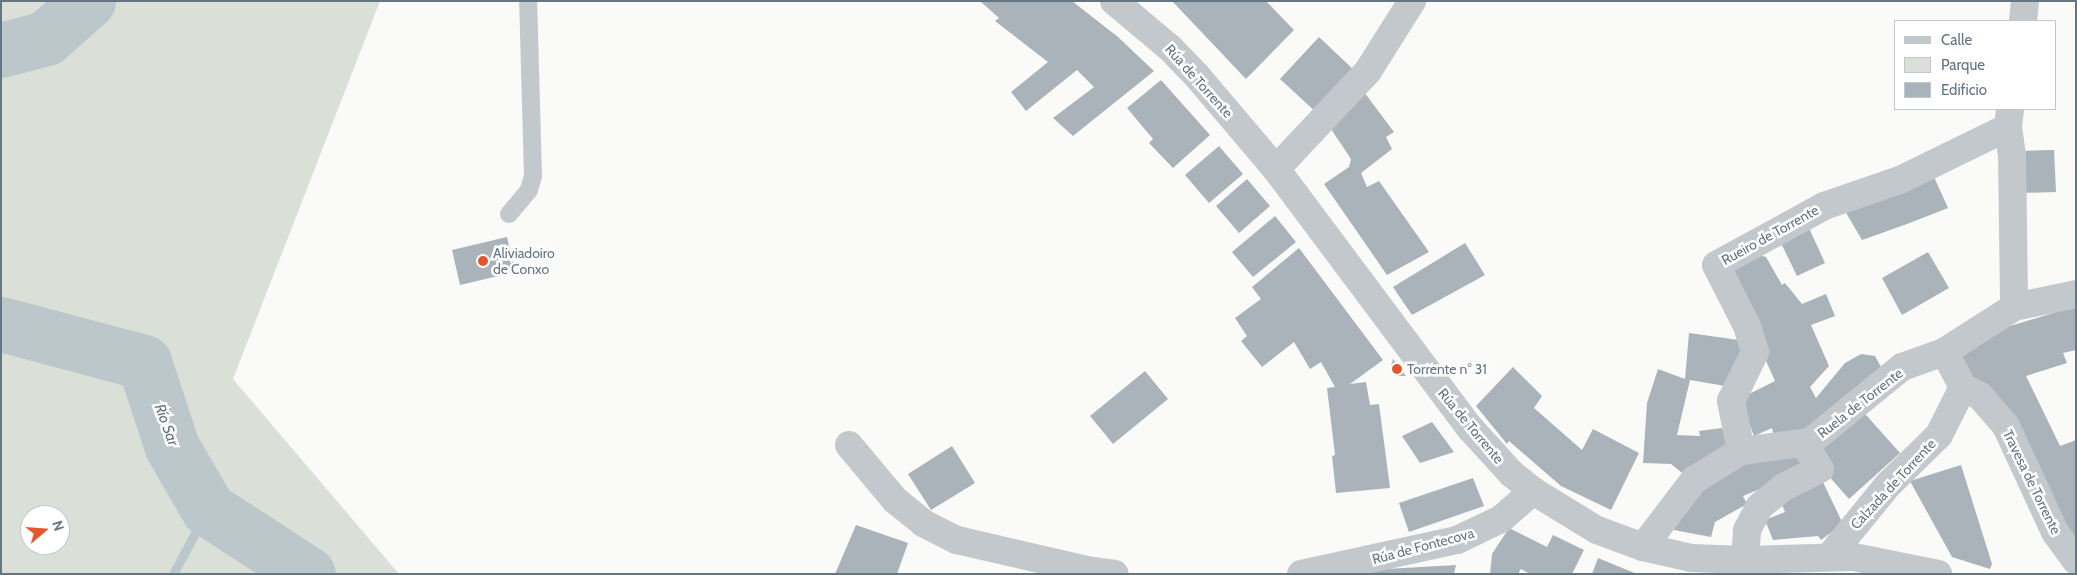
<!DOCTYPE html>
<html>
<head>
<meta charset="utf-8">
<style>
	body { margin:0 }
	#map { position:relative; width:2077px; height:575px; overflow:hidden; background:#fafaf8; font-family:Cabin,sans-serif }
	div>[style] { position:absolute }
	.green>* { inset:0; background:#dadfd7 }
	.stream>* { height:9px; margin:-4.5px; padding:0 4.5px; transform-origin:4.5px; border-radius:4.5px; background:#bbc7cb }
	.river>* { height:55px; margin:-27.5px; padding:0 27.5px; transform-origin:27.5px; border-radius:27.5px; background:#bbc7cb }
	.building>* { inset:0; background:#aab3b9 }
	.lane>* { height:18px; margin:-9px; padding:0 9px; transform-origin:9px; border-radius:9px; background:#c3c8cc }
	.street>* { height:28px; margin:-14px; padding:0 14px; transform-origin:14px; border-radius:14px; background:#c3c8cc }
	.dots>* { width:14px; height:14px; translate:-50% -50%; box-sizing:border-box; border:2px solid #fff; border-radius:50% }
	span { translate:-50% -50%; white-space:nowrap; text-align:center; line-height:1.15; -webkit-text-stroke:5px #fff; paint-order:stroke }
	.street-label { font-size:14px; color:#657683 }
	.poi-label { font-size:14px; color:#657683 }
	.left { translate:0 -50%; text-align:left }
	.water-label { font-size:15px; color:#60757c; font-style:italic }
	.frame { position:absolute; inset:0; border:2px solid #657683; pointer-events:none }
	.legend { position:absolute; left:1894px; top:20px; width:162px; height:90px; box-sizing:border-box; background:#fff; border:1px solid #c1c8cd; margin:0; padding:6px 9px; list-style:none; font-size:15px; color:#657683 }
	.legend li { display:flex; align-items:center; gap:10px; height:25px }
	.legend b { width:25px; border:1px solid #c1c8cd }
	.north { position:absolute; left:20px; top:505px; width:50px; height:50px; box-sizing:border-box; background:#fff; border:1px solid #c1c8cd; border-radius:50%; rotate:72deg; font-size:14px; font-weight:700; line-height:20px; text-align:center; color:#657683 }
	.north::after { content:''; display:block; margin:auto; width:18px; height:22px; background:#e4572e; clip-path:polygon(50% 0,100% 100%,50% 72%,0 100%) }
</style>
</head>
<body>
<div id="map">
	<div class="green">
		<div style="clip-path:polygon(evenodd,1px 1px,380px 1px,233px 379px,399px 574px,1px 574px,1px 1px,30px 515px,60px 515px,60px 545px,30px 545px,30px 515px)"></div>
	</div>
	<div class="stream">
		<div style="left:173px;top:574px;width:74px;rotate:-61.7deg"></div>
	</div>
	<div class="river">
		<div style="left:1px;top:50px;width:47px;rotate:-14.9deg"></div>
		<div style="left:46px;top:38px;width:56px;rotate:-41.4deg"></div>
		<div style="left:1px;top:324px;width:148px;rotate:14.9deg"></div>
		<div style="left:144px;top:362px;width:89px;rotate:71.8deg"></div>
		<div style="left:172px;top:447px;width:72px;rotate:59.9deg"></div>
		<div style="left:208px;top:509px;width:119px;rotate:33deg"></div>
	</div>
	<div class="building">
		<div style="clip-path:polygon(980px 1px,1072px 1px,1118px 37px,1154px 71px,1073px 136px,1053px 118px,1094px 87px,1077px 70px,1026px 111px,1011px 92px,1048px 62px,995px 21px,999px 18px)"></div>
		<div style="clip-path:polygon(1172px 1px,1266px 1px,1294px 30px,1246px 79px)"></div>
		<div style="clip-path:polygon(1319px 37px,1355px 71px,1317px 113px,1280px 79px)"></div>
		<div style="clip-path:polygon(1161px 80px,1210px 135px,1173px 168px,1149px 143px,1153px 139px,1127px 108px)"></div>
		<div style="clip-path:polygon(1364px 92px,1394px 132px,1386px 137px,1392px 149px,1361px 173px,1367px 187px,1379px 181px,1429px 252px,1387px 275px,1324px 184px,1349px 167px,1351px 159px,1329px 126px)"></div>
		<div style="clip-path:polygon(1219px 146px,1243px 174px,1209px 203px,1185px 175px)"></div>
		<div style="clip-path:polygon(2054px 150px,2056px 192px,2020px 193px,2018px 151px)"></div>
		<div style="clip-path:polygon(1934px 177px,1948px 208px,1907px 224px,1862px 240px,1845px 211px)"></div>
		<div style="clip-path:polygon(1247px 179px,1270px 206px,1239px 233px,1216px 206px)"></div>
		<div style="clip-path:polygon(1275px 216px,1296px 242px,1253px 277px,1232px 252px)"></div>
		<div style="clip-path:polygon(1808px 226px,1825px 263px,1797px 276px,1779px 239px)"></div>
		<div style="clip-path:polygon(507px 237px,515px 272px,460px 285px,452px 250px)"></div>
		<div style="clip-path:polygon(1465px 243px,1485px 275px,1412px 315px,1393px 287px)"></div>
		<div style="clip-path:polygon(1299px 248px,1383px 360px,1350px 384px,1366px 382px,1370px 405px,1379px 404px,1390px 488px,1336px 493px,1332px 456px,1335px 455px,1327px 388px,1335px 387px,1321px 362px,1310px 369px,1294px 342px,1262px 367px,1241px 341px,1247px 336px,1235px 318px,1261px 299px,1252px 287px)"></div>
		<div style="clip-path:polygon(1928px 252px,1949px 288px,1902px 315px,1882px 278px)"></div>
		<div style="clip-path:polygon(1758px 255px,1766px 257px,1782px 285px,1785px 283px,1802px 304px,1826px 294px,1835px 316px,1811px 325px,1829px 366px,1810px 387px,1816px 398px,1845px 363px,1861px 354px,1875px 356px,1882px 369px,1831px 421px,1775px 444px,1772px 428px,1754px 436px,1739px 399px,1775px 381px,1724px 267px)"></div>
		<div style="clip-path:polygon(2076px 306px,2076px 350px,2063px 353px,2067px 363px,2026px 376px,2060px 446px,2076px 440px,2076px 548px,1965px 374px,1962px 352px,2007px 327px)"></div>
		<div style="clip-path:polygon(1689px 333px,1746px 341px,1731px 387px,1690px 380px,1677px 435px,1700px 436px,1699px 431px,1722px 428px,1730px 454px,1686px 476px,1671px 464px,1643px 463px,1647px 403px,1658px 369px,1685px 379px)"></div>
		<div style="clip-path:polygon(1393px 359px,1406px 376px,1398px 376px,1391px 366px)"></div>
		<div style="clip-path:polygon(1513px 367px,1542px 396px,1534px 408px,1582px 450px,1593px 429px,1639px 453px,1611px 510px,1561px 486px,1509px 441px,1507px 444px,1476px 406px)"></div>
		<div style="clip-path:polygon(1145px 371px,1168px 399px,1113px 444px,1090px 416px)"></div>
		<div style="clip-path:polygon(1859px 407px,1900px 453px,1849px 499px,1827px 474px,1814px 448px)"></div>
		<div style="clip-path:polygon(1432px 422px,1454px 452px,1420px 463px,1402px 436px)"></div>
		<div style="clip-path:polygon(952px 446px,975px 483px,931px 510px,908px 474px)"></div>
		<div style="clip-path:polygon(1803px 448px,1813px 467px,1743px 496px,1747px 504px,1715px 522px,1711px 537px,1674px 530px,1671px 524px,1694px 490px,1726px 467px)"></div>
		<div style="clip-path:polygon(1961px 465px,1992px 564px,1990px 569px,1952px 557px,1910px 481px)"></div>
		<div style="clip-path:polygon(1473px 478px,1484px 506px,1409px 532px,1399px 503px)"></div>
		<div style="clip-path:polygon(1821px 478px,1843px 524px,1821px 540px,1818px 536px,1773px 540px,1765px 520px,1785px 512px,1781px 502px)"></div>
		<div style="clip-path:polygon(856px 525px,908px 543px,897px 574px,835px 574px)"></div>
		<div style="clip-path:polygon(1509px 528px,1547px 547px,1553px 535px,1584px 550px,1572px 574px,1530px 574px,1521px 569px,1518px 574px,1490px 574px,1492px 554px)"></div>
		<div style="clip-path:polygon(1598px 558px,1637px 574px,1592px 574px)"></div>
		<div style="clip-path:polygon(1456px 565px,1454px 574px,1368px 574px,1368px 570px)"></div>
	</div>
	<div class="lane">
		<div style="left:509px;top:214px;width:31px;rotate:-50deg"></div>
		<div style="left:529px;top:190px;width:15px;rotate:-74deg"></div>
		<div style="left:533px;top:176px;width:175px;rotate:-91.6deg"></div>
	</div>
	<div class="street">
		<div style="left:1114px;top:1px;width:73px;rotate:40deg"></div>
		<div style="left:1170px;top:48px;width:39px;rotate:46deg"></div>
		<div style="left:1197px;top:76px;width:122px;rotate:49.7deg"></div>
		<div style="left:1276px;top:169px;width:324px;rotate:53.2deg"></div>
		<div style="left:1470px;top:428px;width:61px;rotate:47.7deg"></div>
		<div style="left:1511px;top:473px;width:28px;rotate:39deg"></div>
		<div style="left:1533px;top:491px;width:75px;rotate:31.4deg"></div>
		<div style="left:1597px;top:530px;width:49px;rotate:20.3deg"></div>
		<div style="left:1643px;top:547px;width:49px;rotate:12.9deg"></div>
		<div style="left:1691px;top:558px;width:54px;rotate:2.1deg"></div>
		<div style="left:1745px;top:560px;width:109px;rotate:-1.6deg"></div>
		<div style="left:1854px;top:557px;width:86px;rotate:11.4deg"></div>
		<div style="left:2023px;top:21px;width:20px;rotate:-84deg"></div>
		<div style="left:2010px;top:110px;width:17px;rotate:97deg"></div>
		<div style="left:2008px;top:127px;width:28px;rotate:82deg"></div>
		<div style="left:2012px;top:155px;width:152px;rotate:89.2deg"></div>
		<div style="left:1276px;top:169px;width:134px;rotate:-46.8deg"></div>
		<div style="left:1368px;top:71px;width:83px;rotate:-57.8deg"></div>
		<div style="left:1963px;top:387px;width:19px;rotate:28deg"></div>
		<div style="left:1980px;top:396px;width:40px;rotate:49deg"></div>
		<div style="left:2006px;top:426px;width:117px;rotate:65.2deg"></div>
		<div style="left:2055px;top:532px;width:36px;rotate:54deg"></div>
		<div style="left:1963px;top:387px;width:40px;rotate:-118deg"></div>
		<div style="left:1944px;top:352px;width:83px;rotate:-32.7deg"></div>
		<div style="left:2014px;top:307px;width:63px;rotate:-11.8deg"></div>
		<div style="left:849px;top:445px;width:72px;rotate:50.1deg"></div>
		<div style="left:895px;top:500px;width:36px;rotate:39deg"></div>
		<div style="left:923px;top:523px;width:38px;rotate:27deg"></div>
		<div style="left:957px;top:540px;width:133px;rotate:13deg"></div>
		<div style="left:1087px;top:570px;width:28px;rotate:8deg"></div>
		<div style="left:1741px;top:451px;width:51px;rotate:-101.3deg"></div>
		<div style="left:1731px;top:401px;width:55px;rotate:-63.9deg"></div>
		<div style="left:1755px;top:352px;width:27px;rotate:-107deg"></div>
		<div style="left:1747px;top:326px;width:68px;rotate:-116.9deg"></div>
		<div style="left:1716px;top:265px;width:123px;rotate:-28.6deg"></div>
		<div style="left:1824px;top:206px;width:80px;rotate:-18.9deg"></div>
		<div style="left:1900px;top:180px;width:120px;rotate:-26.1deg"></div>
		<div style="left:1643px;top:547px;width:84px;rotate:-52.7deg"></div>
		<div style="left:1694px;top:480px;width:55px;rotate:-31.7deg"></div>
		<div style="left:1741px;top:451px;width:70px;rotate:-7.4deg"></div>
		<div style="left:1810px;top:442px;width:119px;rotate:-39.2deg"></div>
		<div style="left:1902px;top:367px;width:45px;rotate:-19.7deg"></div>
		<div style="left:1830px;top:556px;width:92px;rotate:-50.8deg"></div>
		<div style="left:1888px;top:485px;width:71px;rotate:-44.4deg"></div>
		<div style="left:1939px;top:435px;width:54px;rotate:-63.4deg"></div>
		<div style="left:1745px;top:560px;width:30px;rotate:-86deg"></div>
		<div style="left:1747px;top:530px;width:26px;rotate:-62deg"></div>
		<div style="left:1759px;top:507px;width:32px;rotate:-39deg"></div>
		<div style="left:1784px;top:487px;width:40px;rotate:-26.6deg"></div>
		<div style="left:1820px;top:469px;width:31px;rotate:-122deg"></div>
		<div style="left:1301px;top:574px;width:160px;rotate:-12.3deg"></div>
		<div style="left:1457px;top:540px;width:49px;rotate:-25.5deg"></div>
		<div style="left:1501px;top:519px;width:43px;rotate:-41.2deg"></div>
	</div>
	<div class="dots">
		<div style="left:483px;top:261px;background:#e4572e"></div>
		<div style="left:1397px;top:369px;background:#e4572e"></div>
	</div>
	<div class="street-label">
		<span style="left:1199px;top:81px;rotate:48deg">Rúa de Torrente</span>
		<span style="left:1770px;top:235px;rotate:-29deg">Rueiro de Torrente</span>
		<span style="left:1860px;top:403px;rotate:-38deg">Ruela de Torrente</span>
		<span style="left:1471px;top:426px;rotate:50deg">Rúa de Torrente</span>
		<span style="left:2032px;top:482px;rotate:64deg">Travesa de Torrente</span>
		<span style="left:1893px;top:484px;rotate:-47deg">Calzada de Torrente</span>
		<span style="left:1423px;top:546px;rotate:-15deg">Rúa de Fontecova</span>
	</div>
	<div class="poi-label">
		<span class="left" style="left:493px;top:261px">Aliviadoiro<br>de Conxo</span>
		<span class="left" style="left:1407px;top:369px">Torrente n° 31</span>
	</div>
	<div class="water-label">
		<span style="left:166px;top:425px;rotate:70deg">Río Sar</span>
	</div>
	<div class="frame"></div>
	<ul class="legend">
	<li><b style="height:6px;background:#c3c8cc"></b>Calle</li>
	<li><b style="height:14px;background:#dadfd7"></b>Parque</li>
	<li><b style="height:14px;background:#aab3b9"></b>Edificio</li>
	</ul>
	<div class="north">N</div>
</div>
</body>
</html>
